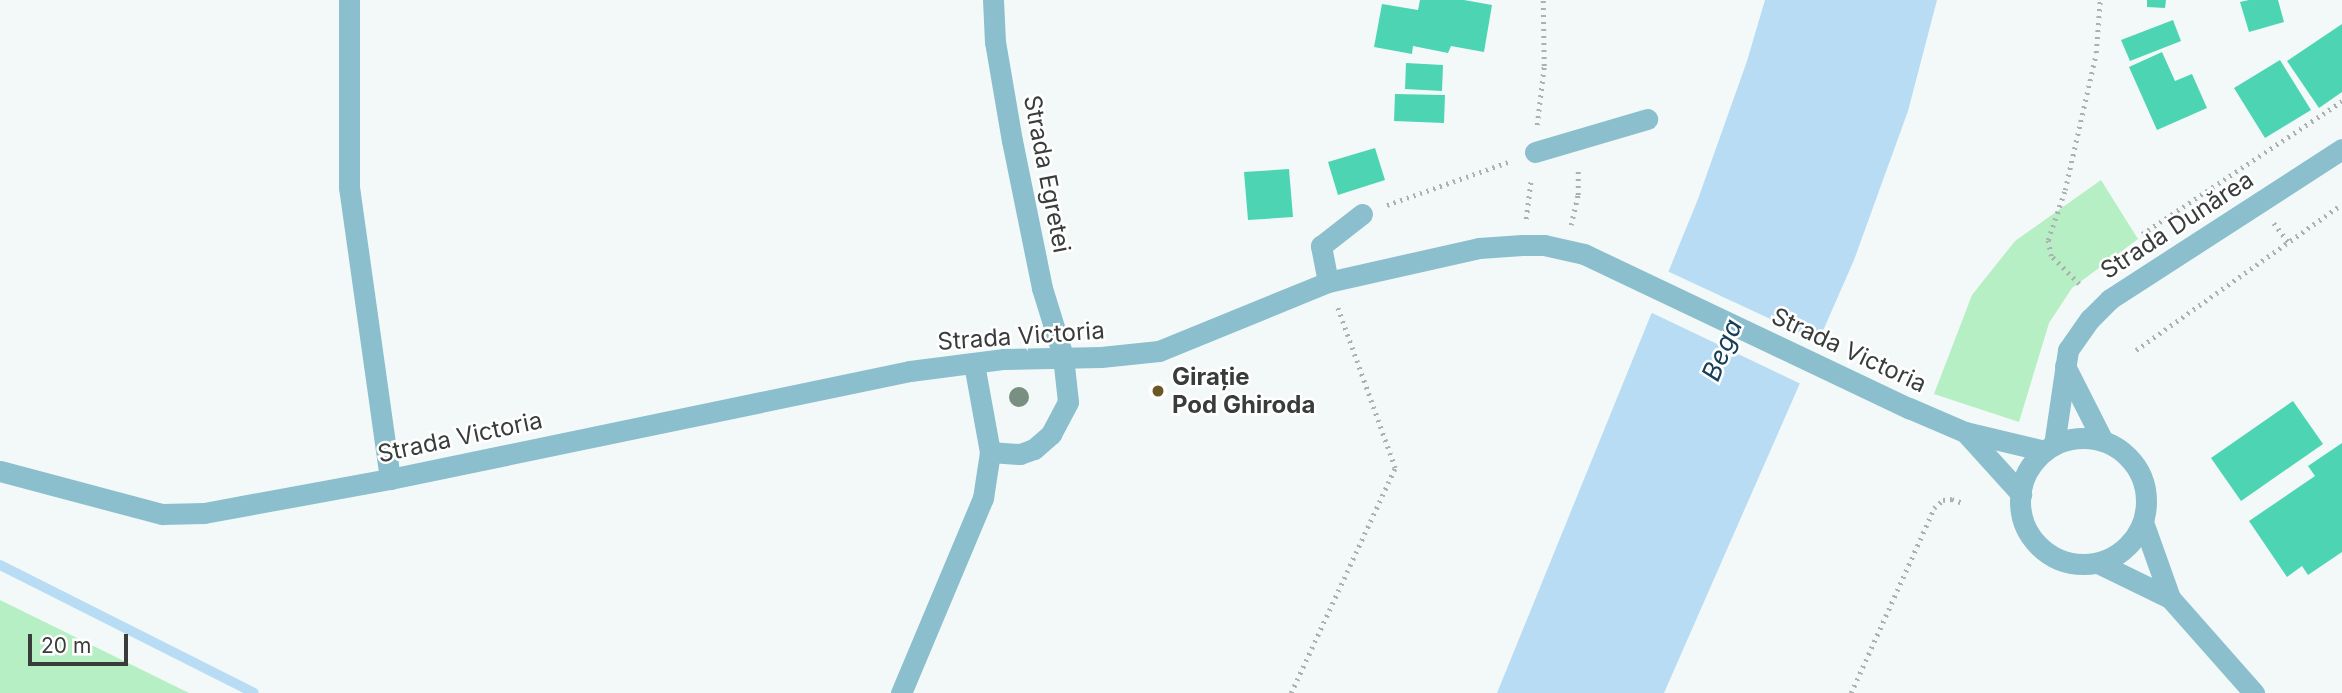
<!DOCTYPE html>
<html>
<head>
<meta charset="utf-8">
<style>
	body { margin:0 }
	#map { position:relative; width:2342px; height:693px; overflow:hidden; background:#f3f9f9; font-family:Inter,sans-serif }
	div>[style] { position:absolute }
	.green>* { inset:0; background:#b6efc3 }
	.water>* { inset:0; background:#b8dcf4 }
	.pier>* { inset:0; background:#f3f9f9 }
	.stream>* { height:10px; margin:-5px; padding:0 5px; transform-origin:5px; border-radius:5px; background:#b8dcf4 }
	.building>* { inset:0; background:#4dd5b3 }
	.path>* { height:4.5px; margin-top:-2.25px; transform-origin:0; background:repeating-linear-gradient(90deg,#acb0b0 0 2px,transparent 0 7px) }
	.minor>* { height:21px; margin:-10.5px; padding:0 10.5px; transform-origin:10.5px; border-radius:10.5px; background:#8bbfcd }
	.minor>.ring { margin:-10.5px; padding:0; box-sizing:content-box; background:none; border:21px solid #8bbfcd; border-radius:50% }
	.trees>* { width:20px; height:20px; margin:-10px; border-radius:50%; background:#788f81 }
	.dots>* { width:19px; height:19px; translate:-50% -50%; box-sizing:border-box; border:4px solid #fff; border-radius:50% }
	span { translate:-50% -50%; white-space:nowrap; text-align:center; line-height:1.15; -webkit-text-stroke:5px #fff; paint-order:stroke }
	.street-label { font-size:24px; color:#3a3c3c }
	.poi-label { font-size:24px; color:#3a3c3c; font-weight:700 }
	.left { translate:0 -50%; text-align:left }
	.water-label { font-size:26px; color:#164059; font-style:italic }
	.scale { position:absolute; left:28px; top:634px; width:100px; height:32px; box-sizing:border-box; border:4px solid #3a3c3c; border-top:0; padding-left:9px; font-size:21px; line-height:24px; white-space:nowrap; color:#3a3c3c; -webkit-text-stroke:5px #fff; paint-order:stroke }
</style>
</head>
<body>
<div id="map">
	<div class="green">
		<div style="clip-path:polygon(2101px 180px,2138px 239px,2072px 288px,2049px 323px,2019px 422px,1934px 394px,1972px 295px,2015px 241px)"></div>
		<div style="clip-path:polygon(0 600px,189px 693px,0 693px)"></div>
	</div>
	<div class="water">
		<div style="clip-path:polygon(1765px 0,1937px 0,1908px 111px,1854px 260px,1664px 693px,1497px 693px,1698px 199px,1747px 61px)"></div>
	</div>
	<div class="pier">
		<div style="clip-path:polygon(1665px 270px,1822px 343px,1803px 385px,1648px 311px)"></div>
	</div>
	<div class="stream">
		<div style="left:0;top:565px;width:284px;rotate:26.7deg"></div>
	</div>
	<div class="building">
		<div style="clip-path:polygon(1420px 0,1464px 0,1492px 5px,1484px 52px,1451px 46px,1448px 53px,1413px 46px,1412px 54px,1374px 47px,1382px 4px,1418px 10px)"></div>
		<div style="clip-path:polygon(2147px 0,2166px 0,2165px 8px,2147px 7px)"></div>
		<div style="clip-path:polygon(2249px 0,2278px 0,2284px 22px,2249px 32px,2240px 2px)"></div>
		<div style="clip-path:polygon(2173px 20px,2181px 41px,2130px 61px,2121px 40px)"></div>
		<div style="clip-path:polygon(2342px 24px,2342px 92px,2319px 108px,2287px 61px)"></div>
		<div style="clip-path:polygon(2162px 52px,2175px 81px,2192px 74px,2207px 108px,2157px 130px,2129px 67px)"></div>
		<div style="clip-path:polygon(2280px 60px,2311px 110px,2265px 138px,2234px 88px)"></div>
		<div style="clip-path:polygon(1406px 63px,1443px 65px,1442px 91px,1405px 89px)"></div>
		<div style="clip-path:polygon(1395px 94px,1445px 95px,1444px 123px,1394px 121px)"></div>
		<div style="clip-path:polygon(1375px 148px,1385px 180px,1338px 195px,1328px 162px)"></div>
		<div style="clip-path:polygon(1289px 169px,1293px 217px,1248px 220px,1244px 172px)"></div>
		<div style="clip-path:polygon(2293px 401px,2323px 444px,2241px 501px,2211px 458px)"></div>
		<div style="clip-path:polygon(2342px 443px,2342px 552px,2308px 575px,2302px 566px,2287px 577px,2249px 521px,2315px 476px,2308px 466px)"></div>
	</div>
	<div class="path">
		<div style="left:1537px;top:125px;width:59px;rotate:-83.2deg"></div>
		<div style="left:1544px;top:66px;width:66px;rotate:-90.9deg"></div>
		<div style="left:1387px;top:205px;width:132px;rotate:-19.5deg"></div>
		<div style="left:1526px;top:219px;width:40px;rotate:-82.9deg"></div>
		<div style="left:2274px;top:223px;width:25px;rotate:53deg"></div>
		<div style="left:1571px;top:225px;width:31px;rotate:-77deg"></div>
		<div style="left:1578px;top:195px;width:27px;rotate:-90deg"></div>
		<div style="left:2142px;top:234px;width:240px;rotate:-33.6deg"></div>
		<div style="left:2079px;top:284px;width:40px;rotate:-135deg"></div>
		<div style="left:2051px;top:256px;width:16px;rotate:-101deg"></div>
		<div style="left:2048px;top:240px;width:53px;rotate:-71.2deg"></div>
		<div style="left:2065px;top:190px;width:140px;rotate:-77.2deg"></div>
		<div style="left:2096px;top:53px;width:53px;rotate:-85.7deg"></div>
		<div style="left:2136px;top:350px;width:252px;rotate:-35.3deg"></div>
		<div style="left:1291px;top:693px;width:248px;rotate:-65.2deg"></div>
		<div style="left:1395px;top:468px;width:172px;rotate:-109.7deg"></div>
		<div style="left:1851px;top:693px;width:203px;rotate:-65.8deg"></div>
		<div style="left:1934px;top:508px;width:12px;rotate:-42deg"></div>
		<div style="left:1943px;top:500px;width:9px;rotate:-6deg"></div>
		<div style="left:1952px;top:499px;width:12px;rotate:20deg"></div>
	</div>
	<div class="minor">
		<div style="left:349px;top:0;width:187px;rotate:90deg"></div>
		<div style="left:349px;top:187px;width:295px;rotate:82deg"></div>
		<div style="left:1535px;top:152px;width:117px;rotate:-16.4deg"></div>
		<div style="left:1328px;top:282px;width:37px;rotate:-101deg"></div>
		<div style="left:1321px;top:246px;width:52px;rotate:-38deg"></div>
		<div style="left:2065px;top:366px;width:84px;rotate:63.1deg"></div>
		<div style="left:1965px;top:432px;width:84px;rotate:47.9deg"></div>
		<div class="ring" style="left:2020px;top:438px;width:105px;height:105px"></div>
		<div style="left:2054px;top:445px;width:96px;rotate:-81.6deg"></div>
		<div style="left:2068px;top:350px;width:38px;rotate:-55deg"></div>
		<div style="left:2090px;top:319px;width:28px;rotate:-45deg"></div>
		<div style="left:2110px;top:299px;width:276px;rotate:-32.9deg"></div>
		<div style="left:990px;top:452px;width:30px;rotate:4deg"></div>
		<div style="left:1020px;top:454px;width:15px;rotate:-20deg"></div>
		<div style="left:1034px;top:449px;width:23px;rotate:-41deg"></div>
		<div style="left:1051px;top:434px;width:36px;rotate:-62deg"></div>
		<div style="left:1068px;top:402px;width:46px;rotate:-96.2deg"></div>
		<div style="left:1063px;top:356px;width:71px;rotate:-107.2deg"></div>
		<div style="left:1042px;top:288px;width:150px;rotate:-101.5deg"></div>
		<div style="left:1012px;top:141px;width:100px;rotate:-99.7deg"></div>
		<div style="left:995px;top:42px;width:42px;rotate:-92.7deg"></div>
		<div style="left:0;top:471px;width:168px;rotate:14.9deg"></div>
		<div style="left:162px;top:514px;width:42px;rotate:-1.4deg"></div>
		<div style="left:204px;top:513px;width:189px;rotate:-10.4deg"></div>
		<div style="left:390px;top:479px;width:531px;rotate:-11.73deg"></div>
		<div style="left:910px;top:371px;width:95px;rotate:-7.3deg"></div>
		<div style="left:1004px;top:359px;width:97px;rotate:-1.2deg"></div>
		<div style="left:1101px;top:357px;width:58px;rotate:-5.9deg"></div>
		<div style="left:1159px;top:351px;width:183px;rotate:-22.2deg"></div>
		<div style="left:1328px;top:282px;width:155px;rotate:-12.7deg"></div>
		<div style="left:1479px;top:248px;width:43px;rotate:-4deg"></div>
		<div style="left:1522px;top:245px;width:22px"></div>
		<div style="left:1544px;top:245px;width:41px;rotate:12.7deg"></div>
		<div style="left:1584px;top:254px;width:360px;rotate:25.4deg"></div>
		<div style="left:1909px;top:408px;width:61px;rotate:23.2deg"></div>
		<div style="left:1965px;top:432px;width:82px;rotate:13.4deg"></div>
		<div style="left:2143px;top:522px;width:81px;rotate:70.4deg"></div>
		<div style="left:2098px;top:563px;width:80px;rotate:25.9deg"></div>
		<div style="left:2170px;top:598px;width:127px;rotate:48.5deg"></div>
		<div style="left:901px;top:693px;width:212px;rotate:-67.2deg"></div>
		<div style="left:983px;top:498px;width:47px;rotate:-81.3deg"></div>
		<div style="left:990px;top:452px;width:89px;rotate:-100.3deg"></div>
	</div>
	<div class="trees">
		<div style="left:1019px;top:397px"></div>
	</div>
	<div class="dots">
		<div style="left:1158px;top:391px;background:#6c5827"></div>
	</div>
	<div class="street-label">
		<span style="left:1047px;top:174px;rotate:79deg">Strada Egretei</span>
		<span style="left:2177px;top:225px;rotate:-33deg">Strada Dunărea</span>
		<span style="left:1021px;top:336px;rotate:-4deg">Strada Victoria</span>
		<span style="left:1849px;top:350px;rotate:25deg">Strada Victoria</span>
		<span style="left:460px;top:437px;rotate:-12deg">Strada Victoria</span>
	</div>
	<div class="poi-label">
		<span class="left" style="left:1172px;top:391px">Girație<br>Pod Ghiroda</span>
	</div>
	<div class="water-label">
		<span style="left:1722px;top:350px;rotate:-67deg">Bega</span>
	</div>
	<div class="scale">20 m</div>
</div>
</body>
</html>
